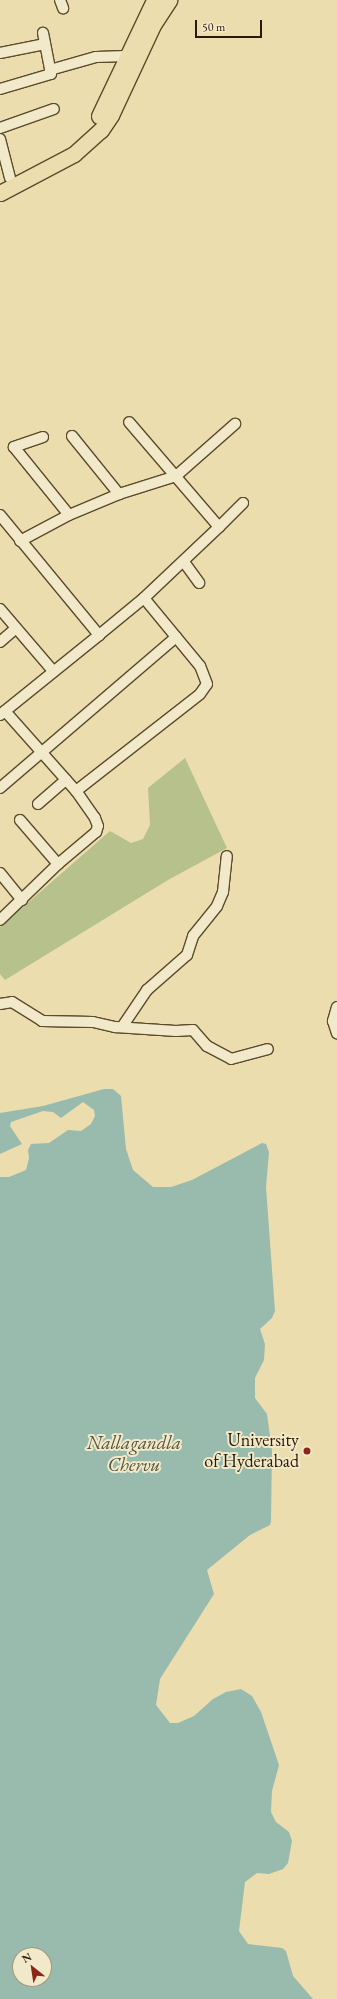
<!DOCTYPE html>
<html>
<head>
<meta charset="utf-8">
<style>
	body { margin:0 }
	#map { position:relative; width:337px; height:1999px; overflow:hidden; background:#ebddae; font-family:"EB Garamond",serif }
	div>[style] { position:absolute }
	.green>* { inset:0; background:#b6c18b }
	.water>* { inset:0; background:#98bbad }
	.roads { filter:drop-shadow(1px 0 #5b4a2c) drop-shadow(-1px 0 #5b4a2c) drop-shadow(0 1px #5b4a2c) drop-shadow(0 -1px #5b4a2c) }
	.minor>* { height:10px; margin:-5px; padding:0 5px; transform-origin:5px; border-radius:5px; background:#f2e9ca }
	.primary>* { height:15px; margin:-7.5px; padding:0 7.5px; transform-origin:7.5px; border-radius:7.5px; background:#ebddae }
	.dots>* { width:11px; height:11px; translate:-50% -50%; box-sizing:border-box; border:2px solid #f2e9ca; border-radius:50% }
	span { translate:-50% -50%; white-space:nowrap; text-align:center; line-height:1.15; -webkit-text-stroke:4px #f2e9ca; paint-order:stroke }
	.poi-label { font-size:18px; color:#2b1900 }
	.right { translate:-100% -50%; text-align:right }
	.water-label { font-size:19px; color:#51523d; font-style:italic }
	.north { position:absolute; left:12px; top:1947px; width:40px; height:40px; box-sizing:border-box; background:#f2e9ca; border:1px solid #a29679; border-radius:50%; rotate:330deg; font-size:11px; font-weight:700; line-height:16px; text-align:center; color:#2b1900 }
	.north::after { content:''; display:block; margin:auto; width:14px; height:18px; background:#8f2418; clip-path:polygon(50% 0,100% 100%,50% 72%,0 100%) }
	.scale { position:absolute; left:195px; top:20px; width:67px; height:18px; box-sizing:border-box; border:2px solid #2b1900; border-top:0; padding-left:5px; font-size:12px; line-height:14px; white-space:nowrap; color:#2b1900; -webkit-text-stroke:3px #f2e9ca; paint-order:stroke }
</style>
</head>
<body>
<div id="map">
	<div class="green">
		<div style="clip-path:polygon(185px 758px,227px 848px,168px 880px,5px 980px,0 974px,0 927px,110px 831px,131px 843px,143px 839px,150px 825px,148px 788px)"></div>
	</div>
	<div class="water">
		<div style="clip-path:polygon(evenodd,104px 1089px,113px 1089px,121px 1096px,126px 1149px,133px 1170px,153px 1187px,171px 1187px,192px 1180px,262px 1143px,266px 1144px,269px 1152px,266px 1187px,275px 1311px,272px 1318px,260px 1329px,265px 1344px,264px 1360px,255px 1378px,255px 1398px,267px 1414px,272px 1451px,271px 1521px,270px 1525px,250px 1535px,207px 1570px,214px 1594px,160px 1679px,156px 1705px,170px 1723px,178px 1723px,194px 1716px,213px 1699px,226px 1692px,241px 1689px,252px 1696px,261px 1712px,279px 1765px,272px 1791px,271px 1812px,276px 1822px,289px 1832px,292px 1841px,288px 1863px,283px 1869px,269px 1874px,257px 1873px,245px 1882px,239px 1931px,248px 1944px,282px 1948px,286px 1951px,293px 1976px,313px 1999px,0 1999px,0 1177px,9px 1177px,26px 1170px,29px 1158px,28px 1150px,31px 1144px,49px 1143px,68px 1130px,81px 1131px,91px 1124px,95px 1116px,94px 1110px,83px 1102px,61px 1118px,53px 1112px,43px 1111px,11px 1122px,10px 1126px,22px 1144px,0 1154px,0 1113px,43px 1106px,104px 1089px,20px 1955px,44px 1955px,44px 1979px,20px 1979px,20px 1955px)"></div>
	</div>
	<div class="roads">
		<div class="minor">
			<div style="left:60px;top:0;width:9px;rotate:69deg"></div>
			<div style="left:0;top:53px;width:46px;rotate:-11.3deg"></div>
			<div style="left:50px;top:70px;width:48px;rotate:-15.8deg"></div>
			<div style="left:96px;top:57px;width:30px;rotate:-2deg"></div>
			<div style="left:0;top:89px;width:53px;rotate:-16.4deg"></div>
			<div style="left:51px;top:74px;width:42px;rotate:-101deg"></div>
			<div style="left:0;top:128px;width:57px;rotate:-19.4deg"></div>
			<div style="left:0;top:139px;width:40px;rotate:75.6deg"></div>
			<div style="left:72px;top:436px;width:75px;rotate:51deg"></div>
			<div style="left:43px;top:437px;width:31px;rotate:161deg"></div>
			<div style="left:14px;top:447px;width:87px;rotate:51deg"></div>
			<div style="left:0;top:515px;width:156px;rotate:50.5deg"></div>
			<div style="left:99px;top:635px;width:58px;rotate:-39.4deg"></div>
			<div style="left:144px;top:598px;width:103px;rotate:-43.4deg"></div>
			<div style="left:219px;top:527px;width:138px;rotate:-130.6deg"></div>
			<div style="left:219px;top:527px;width:34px;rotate:-45deg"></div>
			<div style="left:20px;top:541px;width:55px;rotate:-28deg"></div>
			<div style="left:69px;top:515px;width:54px;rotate:-22.8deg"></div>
			<div style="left:119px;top:494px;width:60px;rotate:-17.5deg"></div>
			<div style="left:176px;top:476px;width:79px;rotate:-41.4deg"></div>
			<div style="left:184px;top:562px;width:26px;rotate:54deg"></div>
			<div style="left:0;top:609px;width:82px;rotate:49.5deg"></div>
			<div style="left:0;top:642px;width:21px;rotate:-41deg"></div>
			<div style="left:0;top:715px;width:127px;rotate:-38.9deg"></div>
			<div style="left:0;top:788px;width:232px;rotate:-40.6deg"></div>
			<div style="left:76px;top:791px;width:157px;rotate:-38deg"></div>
			<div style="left:200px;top:694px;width:12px;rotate:-55deg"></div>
			<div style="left:207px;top:684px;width:19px;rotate:-111deg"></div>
			<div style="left:200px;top:666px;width:88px;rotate:-129.5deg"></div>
			<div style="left:38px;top:804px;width:37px;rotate:-41deg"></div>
			<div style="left:20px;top:820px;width:58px;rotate:49.2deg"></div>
			<div style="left:0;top:873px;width:35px;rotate:51deg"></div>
			<div style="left:0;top:920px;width:81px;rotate:-44deg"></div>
			<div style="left:58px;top:864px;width:50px;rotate:-40.1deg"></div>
			<div style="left:96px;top:832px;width:6px;rotate:-72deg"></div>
			<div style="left:98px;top:826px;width:9px;rotate:-111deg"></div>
			<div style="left:95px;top:818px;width:33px;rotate:-125deg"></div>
			<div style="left:76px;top:791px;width:107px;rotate:-131.6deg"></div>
			<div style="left:0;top:1004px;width:12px;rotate:-9deg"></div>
			<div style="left:12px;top:1002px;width:36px;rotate:32deg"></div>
			<div style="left:42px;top:1021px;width:51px;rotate:1.1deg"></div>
			<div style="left:93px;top:1022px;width:23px;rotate:13deg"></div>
			<div style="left:115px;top:1027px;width:61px;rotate:3.8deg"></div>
			<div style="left:176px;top:1031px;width:17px;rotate:-3deg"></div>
			<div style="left:193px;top:1030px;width:21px;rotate:49deg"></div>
			<div style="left:207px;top:1046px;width:27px;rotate:28deg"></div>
			<div style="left:231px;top:1059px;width:38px;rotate:-15deg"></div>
			<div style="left:337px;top:1007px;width:15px;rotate:106deg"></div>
			<div style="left:333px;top:1021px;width:13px;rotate:72deg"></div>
			<div style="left:122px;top:1027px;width:45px;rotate:-56deg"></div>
			<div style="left:147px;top:990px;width:53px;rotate:-41.2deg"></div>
			<div style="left:187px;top:955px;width:20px;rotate:-72deg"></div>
			<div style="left:193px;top:936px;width:38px;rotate:-51deg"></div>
			<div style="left:217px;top:906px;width:15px;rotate:-67deg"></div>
			<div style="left:223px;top:892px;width:36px;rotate:-84deg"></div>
		</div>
		<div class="primary">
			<div style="left:99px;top:116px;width:128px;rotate:-64.6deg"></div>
			<div style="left:0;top:193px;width:84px;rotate:-27.8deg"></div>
			<div style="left:74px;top:154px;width:36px;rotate:-42deg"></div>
			<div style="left:101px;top:130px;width:18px;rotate:-56deg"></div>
			<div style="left:111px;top:115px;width:99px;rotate:-65deg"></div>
			<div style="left:153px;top:25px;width:30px;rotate:-57deg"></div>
		</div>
	</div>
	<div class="dots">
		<div style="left:307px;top:1451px;background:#8f2418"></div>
	</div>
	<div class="poi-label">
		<span class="right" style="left:299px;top:1451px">University<br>of Hyderabad</span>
	</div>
	<div class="water-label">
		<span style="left:134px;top:1454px">Nallagandla<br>Chervu</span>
	</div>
	<div class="north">N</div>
	<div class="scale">50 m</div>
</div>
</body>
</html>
